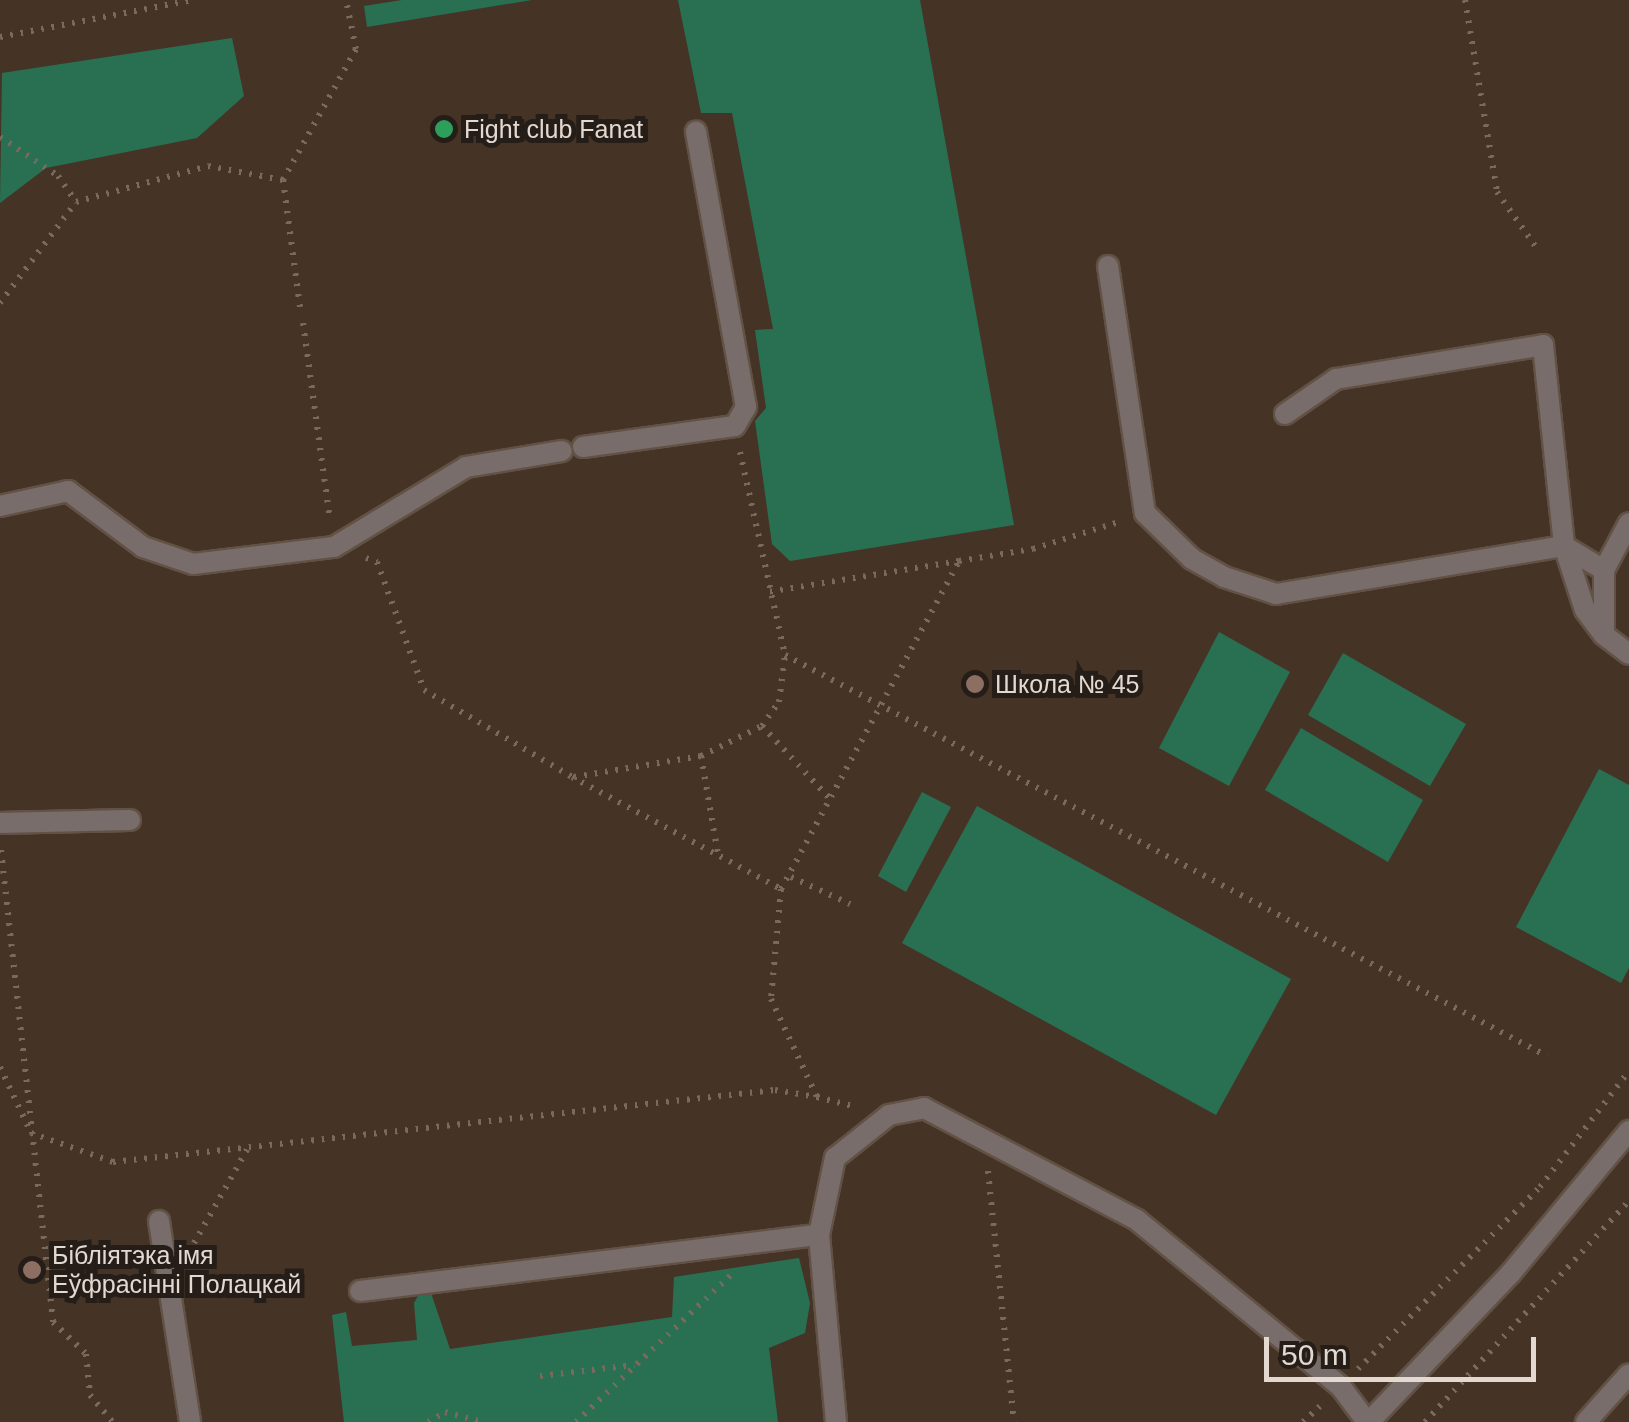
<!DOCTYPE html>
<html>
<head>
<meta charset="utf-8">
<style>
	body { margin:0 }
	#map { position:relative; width:1629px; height:1422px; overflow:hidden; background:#453426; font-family:Helvetica,sans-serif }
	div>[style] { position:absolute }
	.green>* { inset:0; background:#297052 }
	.path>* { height:6px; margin-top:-3px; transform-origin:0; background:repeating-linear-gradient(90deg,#796a5e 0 2.5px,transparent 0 10.5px) }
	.roads { filter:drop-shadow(2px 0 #625245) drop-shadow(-2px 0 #625245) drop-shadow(0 2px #625245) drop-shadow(0 -2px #625245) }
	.service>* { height:20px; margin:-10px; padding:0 10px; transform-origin:10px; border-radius:10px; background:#796d6b }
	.minor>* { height:20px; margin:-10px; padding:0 10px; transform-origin:10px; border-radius:10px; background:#796d6b }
	.dots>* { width:28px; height:28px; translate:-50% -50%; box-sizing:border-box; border:5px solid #251d17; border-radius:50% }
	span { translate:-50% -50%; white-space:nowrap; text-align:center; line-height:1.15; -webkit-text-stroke:10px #251d17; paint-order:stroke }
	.poi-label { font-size:25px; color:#e4d9d1 }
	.left { translate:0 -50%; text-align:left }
	.scale { position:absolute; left:1264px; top:1337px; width:272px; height:45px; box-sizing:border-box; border:5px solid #e4d9d1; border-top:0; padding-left:12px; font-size:30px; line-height:35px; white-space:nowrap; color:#e4d9d1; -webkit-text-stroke:8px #251d17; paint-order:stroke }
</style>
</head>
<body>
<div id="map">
	<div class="green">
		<div style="clip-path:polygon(402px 0,532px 0,367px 27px,364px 6px)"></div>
		<div style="clip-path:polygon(678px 0,920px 0,1014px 525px,790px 561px,772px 544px,755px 421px,766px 408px,755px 330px,773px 329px,732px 113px,701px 113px)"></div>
		<div style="clip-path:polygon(232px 38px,244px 96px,197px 138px,46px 168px,0 203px,2px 73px)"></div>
		<div style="clip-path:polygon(1219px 632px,1290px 672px,1229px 786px,1159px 748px)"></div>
		<div style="clip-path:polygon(1343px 653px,1466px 724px,1430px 786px,1308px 715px)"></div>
		<div style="clip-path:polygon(1301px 728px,1423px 800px,1388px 862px,1265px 790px)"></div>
		<div style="clip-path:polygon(1599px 769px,1629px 785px,1629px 968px,1621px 983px,1516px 927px)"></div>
		<div style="clip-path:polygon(922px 792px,951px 807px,906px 892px,878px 876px)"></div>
		<div style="clip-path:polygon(977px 806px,1291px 979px,1216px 1115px,902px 943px)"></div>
		<div style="clip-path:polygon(799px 1258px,810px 1303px,805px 1333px,769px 1348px,778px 1422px,344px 1422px,332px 1315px,346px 1312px,352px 1346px,417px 1340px,414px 1303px,418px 1296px,431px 1293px,450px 1349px,672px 1317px,674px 1277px)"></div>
	</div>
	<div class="path">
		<div style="left:1465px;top:0;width:195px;rotate:80.5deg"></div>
		<div style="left:1497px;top:192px;width:71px;rotate:54.7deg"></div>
		<div style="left:0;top:37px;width:196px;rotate:-10.9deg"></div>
		<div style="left:0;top:137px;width:70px;rotate:33.9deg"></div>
		<div style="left:58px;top:176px;width:32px;rotate:55deg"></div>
		<div style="left:0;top:303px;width:126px;rotate:-53deg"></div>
		<div style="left:76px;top:202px;width:137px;rotate:-15.3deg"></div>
		<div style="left:208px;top:166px;width:76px;rotate:10.6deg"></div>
		<div style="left:300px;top:307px;width:128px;rotate:-97.6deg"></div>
		<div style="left:283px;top:180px;width:150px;rotate:-60.9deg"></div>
		<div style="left:356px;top:49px;width:50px;rotate:-101.5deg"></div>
		<div style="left:303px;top:323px;width:198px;rotate:82.2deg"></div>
		<div style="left:740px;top:452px;width:208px;rotate:77.5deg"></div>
		<div style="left:785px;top:655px;width:861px;rotate:27.76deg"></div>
		<div style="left:366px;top:558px;width:12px;rotate:20deg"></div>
		<div style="left:377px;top:562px;width:136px;rotate:69.8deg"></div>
		<div style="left:424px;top:690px;width:172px;rotate:30.4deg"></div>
		<div style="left:572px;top:777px;width:237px;rotate:28.2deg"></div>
		<div style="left:781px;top:889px;width:373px;rotate:-61.5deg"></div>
		<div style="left:959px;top:561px;width:193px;rotate:170.8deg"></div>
		<div style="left:959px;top:561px;width:75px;rotate:-9.2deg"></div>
		<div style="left:1033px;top:549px;width:93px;rotate:-17.5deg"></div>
		<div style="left:762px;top:726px;width:103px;rotate:47deg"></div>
		<div style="left:701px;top:756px;width:99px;rotate:80.2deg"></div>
		<div style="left:574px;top:777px;width:129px;rotate:-9.4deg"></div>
		<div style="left:701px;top:756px;width:68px;rotate:-26.2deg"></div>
		<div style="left:762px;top:726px;width:29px;rotate:-55deg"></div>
		<div style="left:779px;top:702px;width:47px;rotate:-82.7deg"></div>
		<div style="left:1px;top:850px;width:475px;rotate:83.7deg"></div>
		<div style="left:53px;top:1322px;width:46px;rotate:44.1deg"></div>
		<div style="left:86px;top:1354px;width:41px;rotate:84.4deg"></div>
		<div style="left:90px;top:1395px;width:35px;rotate:50deg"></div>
		<div style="left:791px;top:877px;width:65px;rotate:24.6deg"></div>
		<div style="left:781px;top:889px;width:110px;rotate:95.2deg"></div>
		<div style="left:771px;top:999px;width:108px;rotate:64.9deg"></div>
		<div style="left:817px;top:1097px;width:40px;rotate:14.4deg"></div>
		<div style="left:0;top:1067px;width:73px;rotate:64.8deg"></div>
		<div style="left:31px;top:1133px;width:87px;rotate:19.5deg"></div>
		<div style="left:113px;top:1162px;width:666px;rotate:-6.21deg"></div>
		<div style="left:775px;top:1090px;width:43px;rotate:9.5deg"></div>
		<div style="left:988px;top:1171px;width:252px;rotate:84.1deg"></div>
		<div style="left:194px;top:1243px;width:109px;rotate:-60.4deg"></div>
		<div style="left:1358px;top:1369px;width:257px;rotate:-45deg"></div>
		<div style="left:1540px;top:1187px;width:146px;rotate:-52.5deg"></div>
		<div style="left:540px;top:1376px;width:95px;rotate:-6.7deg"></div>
		<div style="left:428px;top:1422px;width:20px;rotate:-30deg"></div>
		<div style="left:445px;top:1412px;width:39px;rotate:15deg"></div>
		<div style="left:576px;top:1422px;width:214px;rotate:-43.5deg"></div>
		<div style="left:1303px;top:1422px;width:23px;rotate:-43deg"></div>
		<div style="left:1425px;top:1422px;width:301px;rotate:-47.3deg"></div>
	</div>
	<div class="roads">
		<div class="service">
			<div style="left:1108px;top:266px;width:250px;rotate:81.5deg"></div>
			<div style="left:1145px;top:513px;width:66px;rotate:44.4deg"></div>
			<div style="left:1192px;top:559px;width:37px;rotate:29deg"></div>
			<div style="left:1224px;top:577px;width:55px;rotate:18.1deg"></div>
			<div style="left:1276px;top:594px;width:292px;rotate:-9.5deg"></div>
			<div style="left:1564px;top:546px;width:47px;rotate:31deg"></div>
			<div style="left:1285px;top:414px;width:62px;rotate:-34.5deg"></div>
			<div style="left:1336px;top:379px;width:210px;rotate:-9.3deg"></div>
			<div style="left:1543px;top:345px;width:202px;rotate:84deg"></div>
			<div style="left:1564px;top:546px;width:67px;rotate:71.8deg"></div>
			<div style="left:1585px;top:610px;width:31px;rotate:53deg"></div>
			<div style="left:1604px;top:635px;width:31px;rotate:37deg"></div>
			<div style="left:583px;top:447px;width:153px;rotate:-7.9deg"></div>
			<div style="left:735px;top:426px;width:22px;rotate:-60deg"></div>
			<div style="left:746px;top:407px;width:280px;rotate:-100.3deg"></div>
			<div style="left:0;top:506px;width:70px;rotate:-12.4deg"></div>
			<div style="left:68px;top:491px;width:94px;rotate:36.7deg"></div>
			<div style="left:143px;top:547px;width:53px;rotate:18.8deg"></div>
			<div style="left:193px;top:564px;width:142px;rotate:-6.9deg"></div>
			<div style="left:334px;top:547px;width:154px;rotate:-31.2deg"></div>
			<div style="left:466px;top:467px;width:97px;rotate:-9.5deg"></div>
			<div style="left:1604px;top:633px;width:63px;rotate:-90deg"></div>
			<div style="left:1604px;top:570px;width:53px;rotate:-62deg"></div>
			<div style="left:0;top:823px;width:130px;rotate:-1.3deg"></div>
			<div style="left:159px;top:1221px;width:203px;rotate:81.2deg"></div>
			<div style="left:360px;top:1291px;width:462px;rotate:-7deg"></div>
			<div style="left:836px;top:1422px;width:188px;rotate:-95.2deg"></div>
			<div style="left:819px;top:1235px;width:79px;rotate:-78.3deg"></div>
			<div style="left:835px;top:1158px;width:69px;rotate:-38.5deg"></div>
			<div style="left:889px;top:1115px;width:36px;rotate:-11deg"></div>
			<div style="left:924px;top:1108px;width:241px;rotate:27.7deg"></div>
			<div style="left:1137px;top:1220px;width:264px;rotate:39.3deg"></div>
			<div style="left:1341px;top:1387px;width:44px;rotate:53.4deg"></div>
			<div style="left:1586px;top:1422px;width:64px;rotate:-48.1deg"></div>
		</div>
		<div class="minor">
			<div style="left:1369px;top:1422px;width:206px;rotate:-46.4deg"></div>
			<div style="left:1511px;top:1273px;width:185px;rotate:-50.3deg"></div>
		</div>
	</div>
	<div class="dots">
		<div style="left:444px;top:129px;background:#2e9e5b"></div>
		<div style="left:975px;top:684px;background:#8d6e63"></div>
		<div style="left:32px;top:1270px;background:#8d6e63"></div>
	</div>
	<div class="poi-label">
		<span class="left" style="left:464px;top:129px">Fight club Fanat</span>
		<span class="left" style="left:995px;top:684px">Школа № 45</span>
		<span class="left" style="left:52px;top:1270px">Бібліятэка імя<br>Еўфрасінні Полацкай</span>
	</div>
	<div class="scale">50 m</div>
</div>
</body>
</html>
